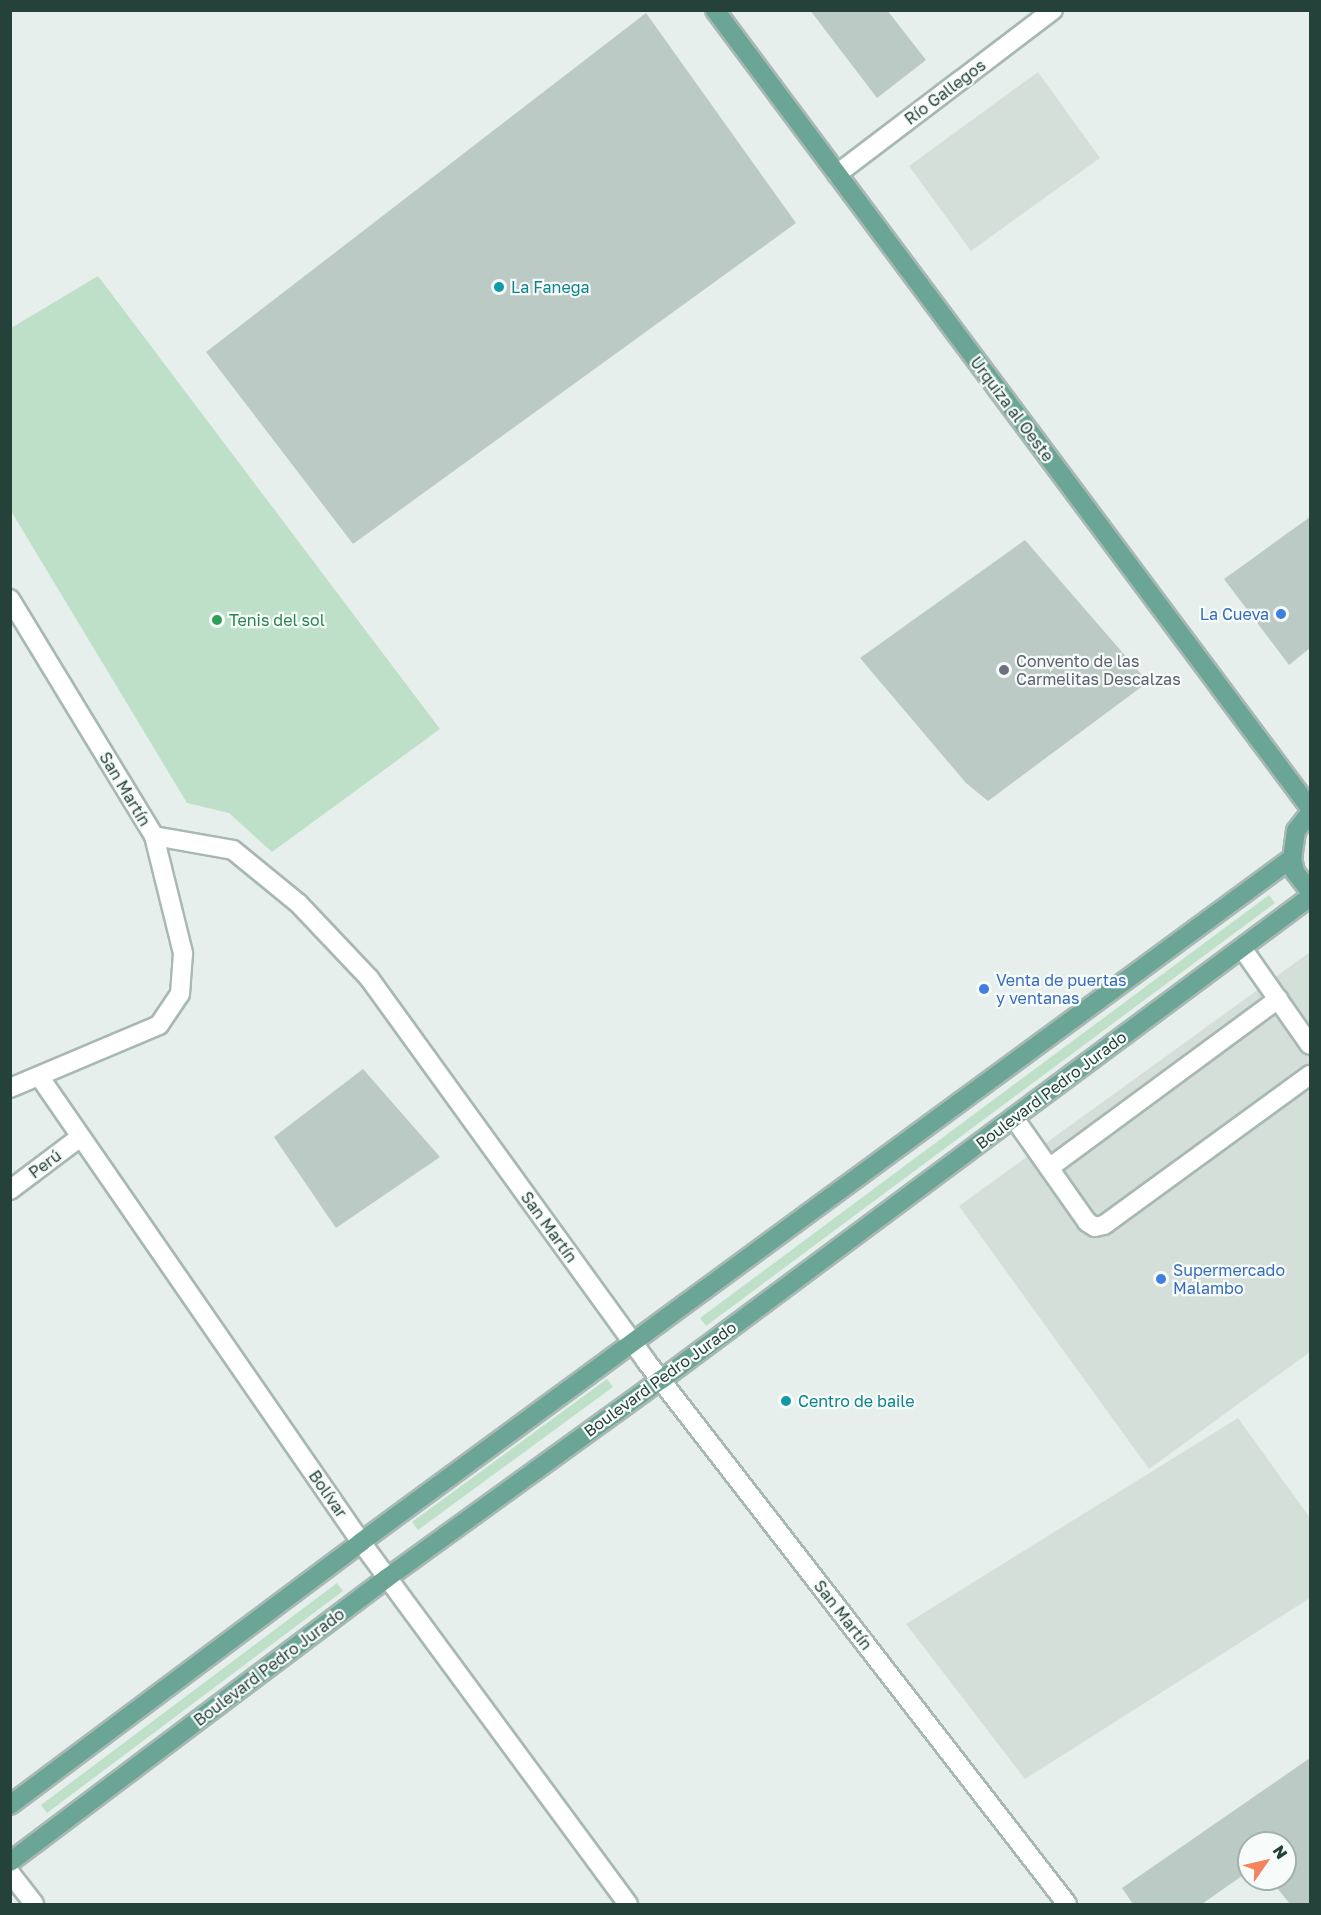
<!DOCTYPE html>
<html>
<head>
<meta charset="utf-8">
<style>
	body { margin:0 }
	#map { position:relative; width:1321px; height:1915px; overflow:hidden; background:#e6efeb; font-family:"Golos Text",sans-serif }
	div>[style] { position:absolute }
	.built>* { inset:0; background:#d4dfda }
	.green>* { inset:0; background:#bfe0c8 }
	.building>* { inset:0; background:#bbcac4 }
	.roads { filter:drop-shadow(2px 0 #a8b8b2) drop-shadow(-2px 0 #a8b8b2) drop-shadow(0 2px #a8b8b2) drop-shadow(0 -2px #a8b8b2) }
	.minor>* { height:18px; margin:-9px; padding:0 9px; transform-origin:9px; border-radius:9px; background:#fff }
	.major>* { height:18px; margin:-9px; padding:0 9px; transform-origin:9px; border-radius:9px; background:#6aa596 }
	.dots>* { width:16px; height:16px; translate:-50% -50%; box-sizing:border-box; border:3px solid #f7fbf9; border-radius:50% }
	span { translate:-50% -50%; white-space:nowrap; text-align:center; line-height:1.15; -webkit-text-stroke:4.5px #f7fbf9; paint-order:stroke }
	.street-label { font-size:16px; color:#24423a }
	.culture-label { font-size:16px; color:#0d838f }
	.left { translate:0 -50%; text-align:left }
	.shop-label { font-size:16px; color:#366cbe }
	.right { translate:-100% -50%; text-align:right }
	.leisure-label { font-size:16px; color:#27864d }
	.worship-label { font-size:16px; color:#5b616d }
	.frame { position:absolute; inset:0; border:12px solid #24423a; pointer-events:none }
	.north { position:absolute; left:1237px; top:1831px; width:60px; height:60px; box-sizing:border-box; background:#f7fbf9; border:2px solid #a3b1ad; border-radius:50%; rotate:56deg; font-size:16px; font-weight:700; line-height:24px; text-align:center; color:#24423a }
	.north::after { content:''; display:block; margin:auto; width:21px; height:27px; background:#f4845f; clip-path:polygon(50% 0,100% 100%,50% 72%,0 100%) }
</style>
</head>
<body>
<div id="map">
	<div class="built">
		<div style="clip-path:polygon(1038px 72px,1100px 158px,971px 251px,909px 166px)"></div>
		<div style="clip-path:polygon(1310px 952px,1310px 1352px,1149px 1469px,959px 1206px)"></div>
		<div style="clip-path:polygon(1238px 1418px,1310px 1518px,1310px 1598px,1025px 1779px,906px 1624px)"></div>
	</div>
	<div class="green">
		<div style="clip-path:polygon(98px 276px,440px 729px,272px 852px,229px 813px,187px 803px,11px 511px,11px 328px)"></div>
		<div style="clip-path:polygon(1269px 895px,1275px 903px,706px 1326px,700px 1318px)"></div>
		<div style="clip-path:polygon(607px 1379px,613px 1387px,418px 1530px,412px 1522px)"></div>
		<div style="clip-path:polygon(337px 1583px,343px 1591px,47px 1813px,41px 1805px)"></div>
	</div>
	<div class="building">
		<div style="clip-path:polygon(810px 10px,887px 10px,926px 60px,877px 98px)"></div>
		<div style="clip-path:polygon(646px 13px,796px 223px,353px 544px,206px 352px)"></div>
		<div style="clip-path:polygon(1310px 517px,1310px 648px,1289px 665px,1224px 579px)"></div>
		<div style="clip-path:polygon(1025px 540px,1148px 682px,988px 801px,966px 783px,860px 658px)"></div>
		<div style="clip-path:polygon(363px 1069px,440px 1157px,336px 1228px,274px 1137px)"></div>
		<div style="clip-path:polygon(1310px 1758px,1310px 1904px,1290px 1904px,1270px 1879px,1285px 1879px,1285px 1843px,1249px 1843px,1249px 1871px,1202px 1904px,1133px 1904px,1122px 1888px)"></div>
	</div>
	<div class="roads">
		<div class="minor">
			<div style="left:837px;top:174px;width:271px;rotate:-37.2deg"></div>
			<div style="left:10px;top:599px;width:277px;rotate:58.7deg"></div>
			<div style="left:154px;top:836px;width:80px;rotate:10deg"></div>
			<div style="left:233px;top:850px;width:85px;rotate:39.3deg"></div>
			<div style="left:299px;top:904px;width:102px;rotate:46.6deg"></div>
			<div style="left:369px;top:978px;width:473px;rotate:54.1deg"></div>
			<div style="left:646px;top:1361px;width:687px;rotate:52.21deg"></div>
			<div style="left:1242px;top:948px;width:118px;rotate:55deg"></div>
			<div style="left:39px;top:1076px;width:566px;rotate:55.36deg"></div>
			<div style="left:361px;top:1542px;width:450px;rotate:53.6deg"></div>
			<div style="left:10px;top:1088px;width:162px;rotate:-22.9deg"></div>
			<div style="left:159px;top:1025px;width:37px;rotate:-56deg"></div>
			<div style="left:180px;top:994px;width:41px;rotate:-85.8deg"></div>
			<div style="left:183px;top:953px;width:121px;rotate:-103.9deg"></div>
			<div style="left:1014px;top:1118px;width:127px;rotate:54.9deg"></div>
			<div style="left:1087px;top:1222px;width:9px;rotate:32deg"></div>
			<div style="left:1095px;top:1227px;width:9px;rotate:-13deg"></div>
			<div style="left:1104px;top:1225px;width:255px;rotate:-36.1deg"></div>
			<div style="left:1049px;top:1168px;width:285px;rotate:-36.4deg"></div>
			<div style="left:10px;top:1190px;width:86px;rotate:-37deg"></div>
			<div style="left:10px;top:1873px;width:39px;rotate:52deg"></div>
		</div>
		<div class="major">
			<div style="left:715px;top:10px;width:995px;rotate:53.29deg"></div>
			<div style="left:1310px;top:813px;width:23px;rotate:128deg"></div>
			<div style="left:1296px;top:831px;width:27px;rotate:98deg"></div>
			<div style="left:1292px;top:858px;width:14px;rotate:78deg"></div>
			<div style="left:1295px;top:872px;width:24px;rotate:52deg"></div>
			<div style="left:10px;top:1805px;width:439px;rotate:-36.8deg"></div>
			<div style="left:361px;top:1542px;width:1155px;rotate:-36.3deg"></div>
			<div style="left:10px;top:1862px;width:472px;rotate:-37deg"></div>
			<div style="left:387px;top:1578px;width:338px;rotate:-35.9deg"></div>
			<div style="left:661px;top:1380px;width:809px;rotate:-36.66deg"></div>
		</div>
	</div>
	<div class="dots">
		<div style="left:499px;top:287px;background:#0f9aa8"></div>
		<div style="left:1281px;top:614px;background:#3f7fe0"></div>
		<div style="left:217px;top:620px;background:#2e9e5b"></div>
		<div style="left:1004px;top:670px;background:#6b7280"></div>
		<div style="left:984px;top:989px;background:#3f7fe0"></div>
		<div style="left:1161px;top:1279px;background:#3f7fe0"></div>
		<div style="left:786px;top:1401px;background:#0f9aa8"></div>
	</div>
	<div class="street-label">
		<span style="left:945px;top:92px;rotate:-37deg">Río Gallegos</span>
		<span style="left:1012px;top:409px;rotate:53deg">Urquiza al Oeste</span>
		<span style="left:125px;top:789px;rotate:59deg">San Martín</span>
		<span style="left:1051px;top:1090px;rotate:-37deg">Boulevard Pedro Jurado</span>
		<span style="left:45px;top:1164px;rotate:-37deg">Perú</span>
		<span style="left:549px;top:1227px;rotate:54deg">San Martín</span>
		<span style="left:660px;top:1379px;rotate:-36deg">Boulevard Pedro Jurado</span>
		<span style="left:328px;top:1494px;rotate:55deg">Bolívar</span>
		<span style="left:843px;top:1615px;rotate:52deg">San Martín</span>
		<span style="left:269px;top:1667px;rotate:-37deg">Boulevard Pedro Jurado</span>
	</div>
	<div class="culture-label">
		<span class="left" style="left:511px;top:287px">La Fanega</span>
		<span class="left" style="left:798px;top:1401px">Centro de baile</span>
	</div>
	<div class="shop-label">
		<span class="right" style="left:1269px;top:614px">La Cueva</span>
		<span class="left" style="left:996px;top:989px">Venta de puertas<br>y ventanas</span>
		<span class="left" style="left:1173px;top:1279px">Supermercado<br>Malambo</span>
	</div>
	<div class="leisure-label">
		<span class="left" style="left:229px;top:620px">Tenis del sol</span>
	</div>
	<div class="worship-label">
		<span class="left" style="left:1016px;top:670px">Convento de las<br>Carmelitas Descalzas</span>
	</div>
	<div class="frame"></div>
	<div class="north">N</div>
</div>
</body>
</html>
